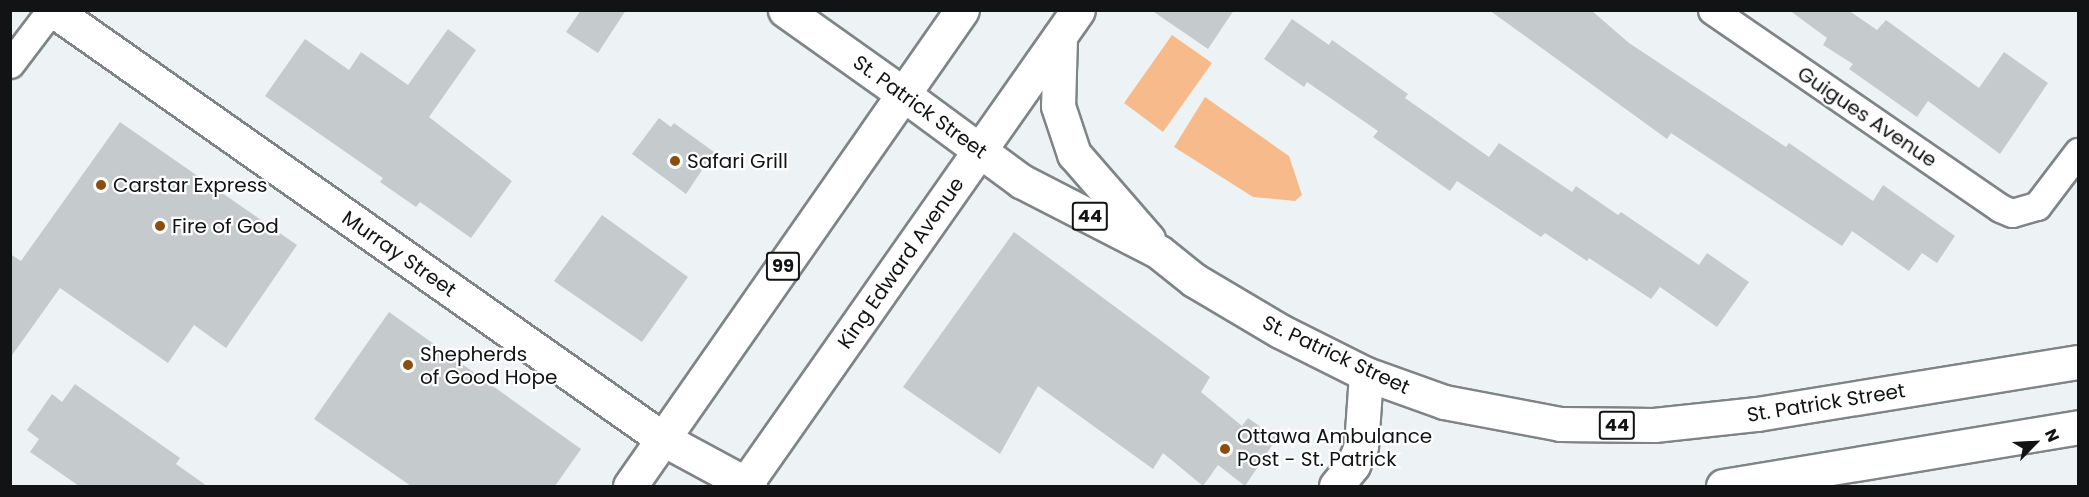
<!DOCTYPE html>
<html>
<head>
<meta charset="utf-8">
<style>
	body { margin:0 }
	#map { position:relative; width:2089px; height:497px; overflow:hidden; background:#edf3f5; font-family:Poppins,sans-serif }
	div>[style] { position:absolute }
	.green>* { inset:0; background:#f7bb8b }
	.building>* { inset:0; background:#c5cbcd }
	.roads { filter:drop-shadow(2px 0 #7f8587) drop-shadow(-2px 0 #7f8587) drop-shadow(0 2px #7f8587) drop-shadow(0 -2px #7f8587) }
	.street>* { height:27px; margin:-13.5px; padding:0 13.5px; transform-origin:13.5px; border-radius:13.5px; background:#fff }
	.secondary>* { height:33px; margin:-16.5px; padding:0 16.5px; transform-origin:16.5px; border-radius:16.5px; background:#fff }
	.primary>* { height:33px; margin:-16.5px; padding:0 16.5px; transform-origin:16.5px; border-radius:16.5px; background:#fff }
	.dots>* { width:16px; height:16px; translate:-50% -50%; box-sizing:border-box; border:3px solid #fff; border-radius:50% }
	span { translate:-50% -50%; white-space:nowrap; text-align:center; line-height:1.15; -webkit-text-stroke:4.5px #fff; paint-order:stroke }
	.shield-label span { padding:2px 4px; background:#fff; border:2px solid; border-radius:4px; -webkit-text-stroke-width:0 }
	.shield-label { font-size:18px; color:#111314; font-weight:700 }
	.street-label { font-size:20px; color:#111314 }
	.poi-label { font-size:20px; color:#111314 }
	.left { translate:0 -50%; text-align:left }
	.frame { position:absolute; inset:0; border:12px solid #111314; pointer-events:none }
	.north { position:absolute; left:2005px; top:413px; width:60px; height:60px; -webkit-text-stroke:4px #fff; paint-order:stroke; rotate:66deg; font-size:16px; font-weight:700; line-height:24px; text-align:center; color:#111314 }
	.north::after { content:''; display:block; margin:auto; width:21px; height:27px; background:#111314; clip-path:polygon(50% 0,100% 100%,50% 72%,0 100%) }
</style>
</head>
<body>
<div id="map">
	<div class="green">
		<div style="clip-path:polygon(1172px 35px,1212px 63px,1163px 132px,1124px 103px)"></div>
		<div style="clip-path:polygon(1205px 97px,1289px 156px,1302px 195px,1295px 201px,1253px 197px,1174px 147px)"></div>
	</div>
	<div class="building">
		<div style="clip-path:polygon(581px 10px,626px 10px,598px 53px,566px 32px)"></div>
		<div style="clip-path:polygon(1151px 10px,1234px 10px,1208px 49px)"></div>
		<div style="clip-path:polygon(1489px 10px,1591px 10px,1629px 43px,1786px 147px,1789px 143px,1873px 201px,1883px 185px,1955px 236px,1937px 263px,1922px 253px,1909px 271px,1852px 231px,1842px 246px,1671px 133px,1667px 139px)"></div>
		<div style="clip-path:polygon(1789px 10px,1848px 10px,1877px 30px,1886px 20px,1979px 88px,2004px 52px,2048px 83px,2000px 154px,1928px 101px,1917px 117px,1849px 69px,1853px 64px,1823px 45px,1827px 38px)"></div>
		<div style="clip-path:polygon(1292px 19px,1329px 45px,1332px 40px,1408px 94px,1405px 98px,1489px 157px,1499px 143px,1572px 192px,1576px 186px,1618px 215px,1621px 212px,1699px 265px,1707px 253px,1749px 282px,1717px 327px,1660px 287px,1651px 299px,1589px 258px,1587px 261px,1545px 233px,1541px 237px,1457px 181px,1450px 191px,1373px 137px,1378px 131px,1307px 82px,1304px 87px,1264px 59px)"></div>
		<div style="clip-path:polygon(448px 29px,476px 50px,429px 117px,512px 181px,471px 238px,420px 202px,416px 207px,380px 182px,383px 178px,265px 96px,305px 39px,349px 70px,361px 52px,408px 85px)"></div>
		<div style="clip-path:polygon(659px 118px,671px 127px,674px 123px,714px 152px,686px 194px,632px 154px)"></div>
		<div style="clip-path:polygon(120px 122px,297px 245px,226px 348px,194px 325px,168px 363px,60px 288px,10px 358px,10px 254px,21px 261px)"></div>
		<div style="clip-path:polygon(602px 215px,688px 277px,642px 342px,554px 281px)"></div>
		<div style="clip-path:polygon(1014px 232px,1210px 377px,1201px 392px,1242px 426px,1248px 418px,1277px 438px,1245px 486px,1218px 465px,1203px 486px,1163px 453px,1153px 469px,1038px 386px,1000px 454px,903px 387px)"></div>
		<div style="clip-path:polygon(389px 312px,581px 449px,555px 486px,411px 486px,314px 419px)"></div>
		<div style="clip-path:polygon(75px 384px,180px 458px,176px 464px,207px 486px,79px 486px,30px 452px,39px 439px,27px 430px,52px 394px,62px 402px)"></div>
	</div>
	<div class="roads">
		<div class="street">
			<div style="left:1712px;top:10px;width:349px;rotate:34.5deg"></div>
			<div style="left:2000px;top:208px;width:13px;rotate:23deg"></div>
			<div style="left:2012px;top:213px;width:26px;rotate:-16deg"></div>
			<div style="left:2037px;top:206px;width:68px;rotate:-52.8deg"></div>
			<div style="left:10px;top:64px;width:68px;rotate:-52.8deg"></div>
		</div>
		<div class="secondary">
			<div style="left:53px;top:10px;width:746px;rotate:35.12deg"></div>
			<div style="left:785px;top:10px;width:145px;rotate:35.4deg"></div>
		</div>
		<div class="primary">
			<div style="left:1060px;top:36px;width:70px;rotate:91.6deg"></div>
			<div style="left:1058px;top:106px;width:51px;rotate:71.6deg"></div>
			<div style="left:1074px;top:154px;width:113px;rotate:49deg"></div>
			<div style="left:903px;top:94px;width:147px;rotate:36.4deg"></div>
			<div style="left:1021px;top:181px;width:155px;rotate:27.2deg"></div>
			<div style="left:1159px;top:252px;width:45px;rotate:38.7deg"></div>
			<div style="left:1194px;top:280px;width:100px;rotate:30.7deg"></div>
			<div style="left:1280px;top:331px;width:96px;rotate:26.6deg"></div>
			<div style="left:1366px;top:374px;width:83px;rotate:19.7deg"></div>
			<div style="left:1444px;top:402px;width:118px;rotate:10.7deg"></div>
			<div style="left:1560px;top:424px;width:94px;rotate:0.6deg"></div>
			<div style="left:1654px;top:425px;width:104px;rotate:-6.1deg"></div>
			<div style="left:1757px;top:414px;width:325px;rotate:-9.2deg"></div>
			<div style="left:663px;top:439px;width:99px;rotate:28.4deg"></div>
			<div style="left:630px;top:486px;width:580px;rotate:-55.11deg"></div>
			<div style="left:744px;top:486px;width:581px;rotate:-54.94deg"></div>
			<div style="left:1336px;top:486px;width:27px;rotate:-51deg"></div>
			<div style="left:1353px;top:465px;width:21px;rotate:-67deg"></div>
			<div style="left:1361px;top:446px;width:72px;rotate:-86deg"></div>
			<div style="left:1723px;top:486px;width:360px;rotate:-9.4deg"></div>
		</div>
	</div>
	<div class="dots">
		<div style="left:675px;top:161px;background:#8b4e0e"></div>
		<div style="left:101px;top:185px;background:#8b4e0e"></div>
		<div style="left:160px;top:226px;background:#8b4e0e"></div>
		<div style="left:408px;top:365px;background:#8b4e0e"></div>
		<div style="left:1225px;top:449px;background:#8b4e0e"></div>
	</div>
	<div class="shield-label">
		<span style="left:1090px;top:216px">44</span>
		<span style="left:783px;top:266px">99</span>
		<span style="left:1617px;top:425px">44</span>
	</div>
	<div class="street-label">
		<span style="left:920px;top:107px;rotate:36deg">St. Patrick Street</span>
		<span style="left:1867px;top:117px;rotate:34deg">Guigues Avenue</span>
		<span style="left:399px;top:254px;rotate:35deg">Murray Street</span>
		<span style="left:901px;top:263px;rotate:-55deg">King Edward Avenue</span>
		<span style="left:1336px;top:355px;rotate:25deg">St. Patrick Street</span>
		<span style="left:1826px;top:403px;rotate:-9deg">St. Patrick Street</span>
	</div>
	<div class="poi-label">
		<span class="left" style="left:687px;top:161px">Safari Grill</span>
		<span class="left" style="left:113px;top:185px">Carstar Express</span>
		<span class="left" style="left:172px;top:226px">Fire of God</span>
		<span class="left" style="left:420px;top:366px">Shepherds<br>of Good Hope</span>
		<span class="left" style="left:1237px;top:448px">Ottawa Ambulance<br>Post - St. Patrick</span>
	</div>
	<div class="frame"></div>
	<div class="north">N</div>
</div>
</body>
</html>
